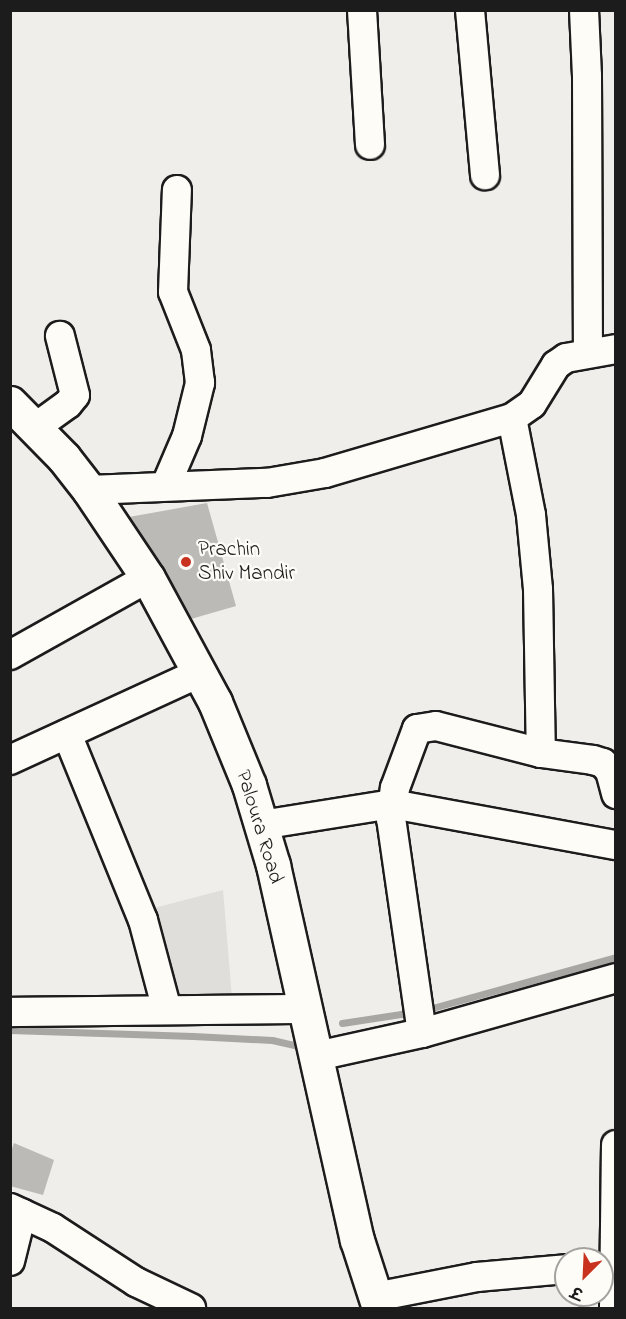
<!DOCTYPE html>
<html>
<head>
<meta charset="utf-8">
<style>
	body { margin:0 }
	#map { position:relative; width:626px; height:1319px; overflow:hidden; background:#f0eeea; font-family:"Indie Flower","Playpen Sans Deva",sans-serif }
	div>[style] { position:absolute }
	.built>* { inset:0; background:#e0deda }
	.stream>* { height:7px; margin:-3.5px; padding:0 3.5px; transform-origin:3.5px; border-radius:3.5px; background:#a8a7a3 }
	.building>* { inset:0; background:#bbbab6 }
	.roads { filter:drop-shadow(2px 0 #1c1c1c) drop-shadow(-2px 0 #1c1c1c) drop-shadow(0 2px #1c1c1c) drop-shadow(0 -2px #1c1c1c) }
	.minor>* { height:28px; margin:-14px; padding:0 14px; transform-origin:14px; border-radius:14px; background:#fdfcf7 }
	.major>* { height:33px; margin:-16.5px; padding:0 16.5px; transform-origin:16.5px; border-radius:16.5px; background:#fdfcf7 }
	.dots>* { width:16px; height:16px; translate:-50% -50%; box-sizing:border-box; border:3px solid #fdfcf7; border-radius:50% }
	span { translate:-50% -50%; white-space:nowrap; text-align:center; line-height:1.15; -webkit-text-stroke:4.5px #fdfcf7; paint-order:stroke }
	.poi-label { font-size:21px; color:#1c1c1c }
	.left { translate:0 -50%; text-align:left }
	.street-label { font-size:21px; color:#1c1c1c }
	.frame { position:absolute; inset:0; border:12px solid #1c1c1c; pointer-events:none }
	.north { position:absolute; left:554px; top:1247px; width:60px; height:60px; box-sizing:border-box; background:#fdfcf7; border:2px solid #a3a29f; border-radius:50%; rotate:204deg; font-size:16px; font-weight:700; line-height:24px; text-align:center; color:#1c1c1c }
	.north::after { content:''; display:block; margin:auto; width:21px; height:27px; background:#c8321e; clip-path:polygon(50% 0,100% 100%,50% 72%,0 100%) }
</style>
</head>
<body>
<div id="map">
	<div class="built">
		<div style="clip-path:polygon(223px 890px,232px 998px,169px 998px,154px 908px)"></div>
	</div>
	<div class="stream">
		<div style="left:425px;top:1010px;width:198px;rotate:-15.5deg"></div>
		<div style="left:342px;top:1023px;width:73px;rotate:-8.7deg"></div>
		<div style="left:10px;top:1030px;width:183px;rotate:1.9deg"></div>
		<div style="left:193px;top:1036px;width:79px;rotate:2.9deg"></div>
		<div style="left:272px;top:1040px;width:23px;rotate:13deg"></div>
	</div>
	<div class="building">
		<div style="clip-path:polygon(207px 503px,236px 606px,191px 619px,164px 568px,129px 517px)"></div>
		<div style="clip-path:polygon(14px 1143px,54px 1160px,43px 1195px,10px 1186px,10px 1154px)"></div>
	</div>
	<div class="roads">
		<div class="minor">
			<div style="left:362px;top:10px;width:135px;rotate:86.6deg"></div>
			<div style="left:470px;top:10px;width:166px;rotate:84.8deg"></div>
			<div style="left:584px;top:10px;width:66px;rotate:87.4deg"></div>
			<div style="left:587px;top:76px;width:277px;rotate:89.8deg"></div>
			<div style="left:512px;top:418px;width:99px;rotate:78.9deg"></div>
			<div style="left:531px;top:515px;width:74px;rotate:84.6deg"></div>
			<div style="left:538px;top:589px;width:164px;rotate:89deg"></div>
			<div style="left:36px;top:427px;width:39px;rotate:-36deg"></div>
			<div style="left:68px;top:404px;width:11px;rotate:-52deg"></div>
			<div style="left:75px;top:395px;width:61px;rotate:-104.3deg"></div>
			<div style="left:166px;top:485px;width:53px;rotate:-66.8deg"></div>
			<div style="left:187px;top:436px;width:55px;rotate:-76.2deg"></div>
			<div style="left:200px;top:383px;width:33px;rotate:-97deg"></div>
			<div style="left:196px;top:350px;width:62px;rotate:-111.6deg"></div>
			<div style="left:173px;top:292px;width:102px;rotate:-87.8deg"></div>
			<div style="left:89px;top:490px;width:178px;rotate:-2.3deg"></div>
			<div style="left:267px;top:483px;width:59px;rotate:-9.8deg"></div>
			<div style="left:325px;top:473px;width:195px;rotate:-16.4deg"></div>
			<div style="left:512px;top:418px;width:24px;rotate:-35deg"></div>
			<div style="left:532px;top:404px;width:46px;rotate:-58.4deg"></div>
			<div style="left:556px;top:365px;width:12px;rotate:-35deg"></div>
			<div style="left:566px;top:358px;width:51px;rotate:-10.2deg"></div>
			<div style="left:10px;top:655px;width:158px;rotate:-29.2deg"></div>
			<div style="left:67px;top:734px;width:201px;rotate:67.8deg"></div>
			<div style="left:143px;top:920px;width:93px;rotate:75.1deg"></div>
			<div style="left:10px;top:760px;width:208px;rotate:-24.7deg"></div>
			<div style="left:261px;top:825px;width:133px;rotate:-9.1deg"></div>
			<div style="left:392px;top:804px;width:228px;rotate:10.4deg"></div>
			<div style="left:10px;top:1012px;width:296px;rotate:-0.6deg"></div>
			<div style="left:422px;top:1033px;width:216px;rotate:-98.2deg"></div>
			<div style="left:391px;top:819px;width:31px;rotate:-83deg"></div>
			<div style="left:395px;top:788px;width:63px;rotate:-69.6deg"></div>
			<div style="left:417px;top:729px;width:19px;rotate:-9deg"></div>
			<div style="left:436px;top:726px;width:108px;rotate:14.4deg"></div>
			<div style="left:541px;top:753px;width:52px;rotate:7.7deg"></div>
			<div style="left:593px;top:760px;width:10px;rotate:17deg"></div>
			<div style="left:603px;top:763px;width:11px;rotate:49deg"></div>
			<div style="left:610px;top:771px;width:24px;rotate:75deg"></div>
			<div style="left:317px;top:1056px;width:107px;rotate:-12.4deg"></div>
			<div style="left:422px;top:1033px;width:202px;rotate:-15.8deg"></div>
			<div style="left:10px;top:1208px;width:47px;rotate:24.9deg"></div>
			<div style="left:53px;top:1228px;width:99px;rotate:33deg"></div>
			<div style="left:136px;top:1282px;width:61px;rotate:25.3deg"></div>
			<div style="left:10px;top:1261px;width:49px;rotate:-76deg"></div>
			<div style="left:375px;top:1297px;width:104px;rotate:-11.1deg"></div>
			<div style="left:477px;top:1277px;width:89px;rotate:-5.1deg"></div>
			<div style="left:614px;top:1308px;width:163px;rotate:-89.3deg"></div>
		</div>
		<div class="major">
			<div style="left:10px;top:403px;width:77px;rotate:45.5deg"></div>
			<div style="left:64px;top:458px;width:41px;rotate:52deg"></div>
			<div style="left:89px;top:490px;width:106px;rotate:56.2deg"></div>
			<div style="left:148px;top:578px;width:141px;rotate:61.6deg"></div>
			<div style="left:215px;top:702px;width:90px;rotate:67.7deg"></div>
			<div style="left:249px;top:785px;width:84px;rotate:73.3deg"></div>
			<div style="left:273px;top:865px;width:384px;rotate:77.4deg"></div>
			<div style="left:357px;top:1240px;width:71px;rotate:72.1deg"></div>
		</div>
	</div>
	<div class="dots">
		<div style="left:186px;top:562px;background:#c8321e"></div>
	</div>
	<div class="poi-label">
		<span class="left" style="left:198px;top:562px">Prachin<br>Shiv Mandir</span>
	</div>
	<div class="street-label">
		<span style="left:259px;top:827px;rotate:73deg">Paloura Road</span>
	</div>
	<div class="frame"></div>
	<div class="north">उ</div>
</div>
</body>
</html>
